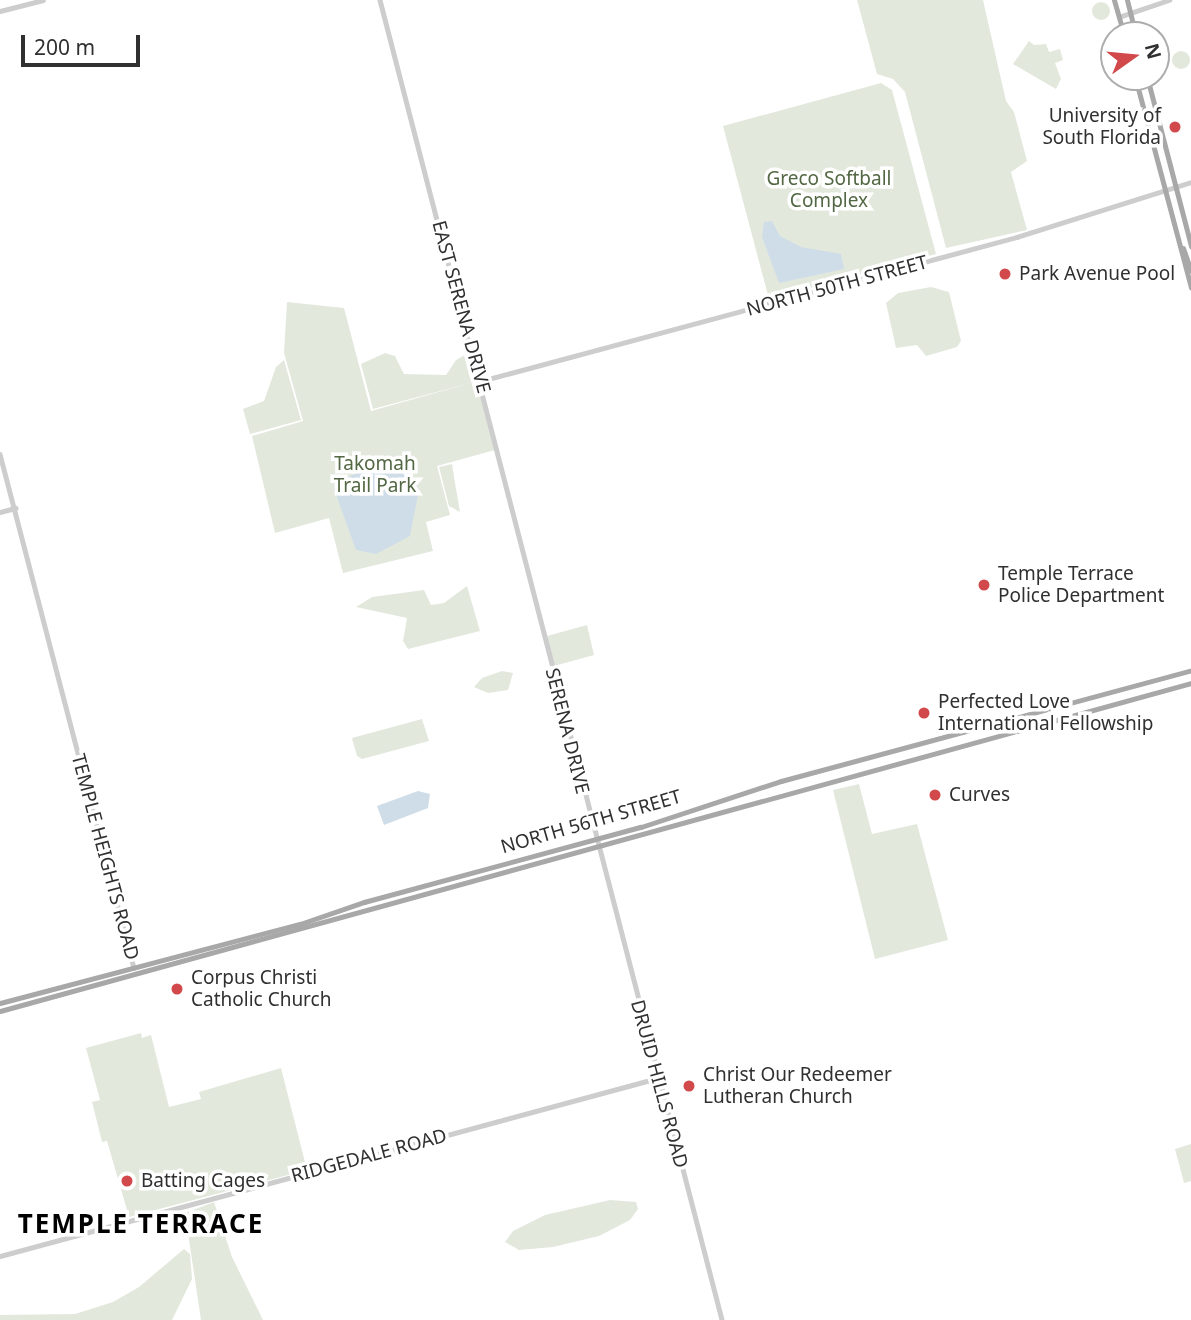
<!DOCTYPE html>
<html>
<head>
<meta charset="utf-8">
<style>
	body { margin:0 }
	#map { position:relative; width:1191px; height:1320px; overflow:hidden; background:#fff; font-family:"Noto Sans",sans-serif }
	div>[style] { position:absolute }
	.green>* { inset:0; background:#e3e8dd }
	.round { border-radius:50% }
	.water>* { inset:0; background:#cfdde9 }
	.tertiary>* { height:4.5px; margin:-2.25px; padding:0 2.25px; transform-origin:2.25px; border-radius:2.25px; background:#cdcdcd }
	.primary>* { height:5px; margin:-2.5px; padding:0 2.5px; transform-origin:2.5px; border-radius:2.5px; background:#a8a8a8 }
	.dots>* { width:19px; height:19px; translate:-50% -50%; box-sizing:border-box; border:4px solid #fff; border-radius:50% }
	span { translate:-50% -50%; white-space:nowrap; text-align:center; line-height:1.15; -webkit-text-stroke:7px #fff; paint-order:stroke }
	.poi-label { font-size:19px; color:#303030 }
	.right { translate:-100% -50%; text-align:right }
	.left { translate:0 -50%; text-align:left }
	.park-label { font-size:19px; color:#526743 }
	.street-label { font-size:19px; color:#303030 }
	.district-label { font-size:26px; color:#000; font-weight:700; letter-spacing:2px }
	.north { position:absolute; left:1100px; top:21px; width:70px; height:70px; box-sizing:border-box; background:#fff; border:2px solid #acacac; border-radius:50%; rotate:75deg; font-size:19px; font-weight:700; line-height:28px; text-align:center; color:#303030 }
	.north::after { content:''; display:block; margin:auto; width:24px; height:32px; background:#d1494b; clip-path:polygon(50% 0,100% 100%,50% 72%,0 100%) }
	.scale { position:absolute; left:21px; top:35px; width:119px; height:32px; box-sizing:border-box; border:4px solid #303030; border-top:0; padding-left:9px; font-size:21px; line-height:24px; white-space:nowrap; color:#303030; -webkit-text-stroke:5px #fff; paint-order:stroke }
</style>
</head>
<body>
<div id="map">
	<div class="green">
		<div style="clip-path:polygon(857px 0,983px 0,1006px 101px,1014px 112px,1027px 161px,1011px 172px,1027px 230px,946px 248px,905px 92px,893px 79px,877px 74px)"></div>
		<div class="round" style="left:1092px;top:2px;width:18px;height:18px"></div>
		<div style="clip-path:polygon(1029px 41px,1034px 45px,1046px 44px,1049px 52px,1060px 49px,1063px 60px,1055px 63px,1061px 79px,1056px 89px,1013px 64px)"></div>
		<div class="round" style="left:1172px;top:51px;width:18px;height:18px"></div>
		<div style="clip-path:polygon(881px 83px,892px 90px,936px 254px,769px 299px,723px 126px)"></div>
		<div style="clip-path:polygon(931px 287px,949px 292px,961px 341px,957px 347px,926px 356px,917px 345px,896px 348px,886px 303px,898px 293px)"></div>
		<div style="clip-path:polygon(287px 302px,344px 308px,371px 411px,474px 382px,373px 409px,361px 364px,385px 353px,395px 356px,404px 374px,446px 375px,456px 360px,470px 352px,495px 450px,437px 466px,450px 515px,426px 522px,433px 551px,343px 573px,329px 518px,275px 533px,252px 436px,303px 421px,284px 353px)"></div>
		<div style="clip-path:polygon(284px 360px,301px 420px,250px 434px,243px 409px,264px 401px,276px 367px)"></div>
		<div style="clip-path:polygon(452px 464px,455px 483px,460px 512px,449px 506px,439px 467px)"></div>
		<div style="clip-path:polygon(467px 586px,480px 631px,408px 649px,403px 641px,407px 618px,356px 607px,372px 597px,424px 590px,431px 605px,444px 603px)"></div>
		<div style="clip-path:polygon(587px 625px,594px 655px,554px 666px,547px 636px)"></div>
		<div style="clip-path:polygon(502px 671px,513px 673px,508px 690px,488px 693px,474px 687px,482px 678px)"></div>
		<div style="clip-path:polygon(422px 719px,429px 741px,362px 759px,357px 756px,352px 738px)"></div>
		<div style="clip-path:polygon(859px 784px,872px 834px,917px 824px,948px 940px,875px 959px,833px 790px)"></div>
		<div style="clip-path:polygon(141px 1033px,142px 1038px,151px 1035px,169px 1107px,201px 1099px,199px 1092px,281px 1068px,307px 1170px,129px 1217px,107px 1141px,102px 1142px,92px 1102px,100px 1100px,86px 1048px)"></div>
		<div style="clip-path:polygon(1191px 1144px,1191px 1181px,1184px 1183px,1175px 1149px)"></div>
		<div style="clip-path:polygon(610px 1200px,636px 1202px,638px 1209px,630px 1220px,599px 1236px,553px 1247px,519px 1250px,505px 1242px,513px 1231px,545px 1215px)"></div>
		<div style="clip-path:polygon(214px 1202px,232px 1257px,263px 1320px,201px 1320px,185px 1213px)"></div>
		<div style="clip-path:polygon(184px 1249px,190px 1254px,192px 1279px,172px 1320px,0 1320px,0 1315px,75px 1314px,113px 1302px,139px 1287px)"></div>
	</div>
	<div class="water">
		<div style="clip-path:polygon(772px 221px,780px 236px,801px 247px,841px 254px,844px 269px,779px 283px,762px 237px,764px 222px)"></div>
		<div style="clip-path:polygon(399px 455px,419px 490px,410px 536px,376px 554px,356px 550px,334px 489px,339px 481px)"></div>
		<div style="clip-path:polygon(418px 791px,430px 794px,428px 808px,384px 825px,377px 806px)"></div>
	</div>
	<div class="tertiary">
		<div style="left:380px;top:0;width:1364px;rotate:75.47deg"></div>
		<div style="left:0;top:11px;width:44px;rotate:-14.3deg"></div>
		<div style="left:1119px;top:17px;width:53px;rotate:-18.8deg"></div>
		<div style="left:481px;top:381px;width:555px;rotate:-15.04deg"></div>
		<div style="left:1017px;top:237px;width:182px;rotate:-17.5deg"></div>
		<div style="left:0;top:454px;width:531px;rotate:75.39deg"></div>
		<div style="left:0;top:512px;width:16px;rotate:-15deg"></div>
		<div style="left:0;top:1256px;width:682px;rotate:-15.14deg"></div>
	</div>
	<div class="primary">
		<div style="left:1114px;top:0;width:36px;rotate:74deg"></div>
		<div style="left:1127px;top:0;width:36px;rotate:76deg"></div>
		<div style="left:1135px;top:77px;width:218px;rotate:75.1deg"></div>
		<div style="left:1147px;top:77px;width:175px;rotate:75.4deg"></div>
		<div style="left:1183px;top:248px;width:24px;rotate:71deg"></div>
		<div style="left:0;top:1003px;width:310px;rotate:-14.8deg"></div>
		<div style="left:300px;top:924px;width:68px;rotate:-19deg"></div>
		<div style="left:364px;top:902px;width:287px;rotate:-15.2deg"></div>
		<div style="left:641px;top:827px;width:147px;rotate:-18.2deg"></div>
		<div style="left:781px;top:781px;width:425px;rotate:-15.1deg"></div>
		<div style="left:0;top:1011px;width:1235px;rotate:-15.4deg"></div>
	</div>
	<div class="dots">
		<div style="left:1175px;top:127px;background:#d1494b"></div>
		<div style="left:1005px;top:274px;background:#d1494b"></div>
		<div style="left:984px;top:585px;background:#d1494b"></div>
		<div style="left:924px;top:713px;background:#d1494b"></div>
		<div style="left:935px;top:795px;background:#d1494b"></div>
		<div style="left:177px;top:989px;background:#d1494b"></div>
		<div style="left:689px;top:1086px;background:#d1494b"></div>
		<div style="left:127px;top:1181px;background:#d1494b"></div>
	</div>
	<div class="poi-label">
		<span class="right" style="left:1161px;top:127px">University of<br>South Florida</span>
		<span class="left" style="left:1019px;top:274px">Park Avenue Pool</span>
		<span class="left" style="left:998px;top:585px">Temple Terrace<br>Police Department</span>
		<span class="left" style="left:938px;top:713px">Perfected Love<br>International Fellowship</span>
		<span class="left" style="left:949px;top:795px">Curves</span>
		<span class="left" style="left:191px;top:989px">Corpus Christi<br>Catholic Church</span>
		<span class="left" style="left:703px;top:1086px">Christ Our Redeemer<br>Lutheran Church</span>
		<span class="left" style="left:141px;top:1181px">Batting Cages</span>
	</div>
	<div class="park-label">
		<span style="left:829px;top:190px">Greco Softball<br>Complex</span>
		<span style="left:375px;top:475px">Takomah<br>Trail Park</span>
	</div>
	<div class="street-label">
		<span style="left:837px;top:286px;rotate:-15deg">NORTH 50TH STREET</span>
		<span style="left:461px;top:307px;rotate:75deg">EAST SERENA DRIVE</span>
		<span style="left:567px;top:731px;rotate:76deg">SERENA DRIVE</span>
		<span style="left:591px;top:822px;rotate:-16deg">NORTH 56TH STREET</span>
		<span style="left:105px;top:857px;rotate:75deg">TEMPLE HEIGHTS ROAD</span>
		<span style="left:659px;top:1084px;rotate:75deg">DRUID HILLS ROAD</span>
		<span style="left:369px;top:1156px;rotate:-15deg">RIDGEDALE ROAD</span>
	</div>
	<div class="district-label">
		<span style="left:141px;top:1224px">TEMPLE TERRACE</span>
	</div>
	<div class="north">N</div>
	<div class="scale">200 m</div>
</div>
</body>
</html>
